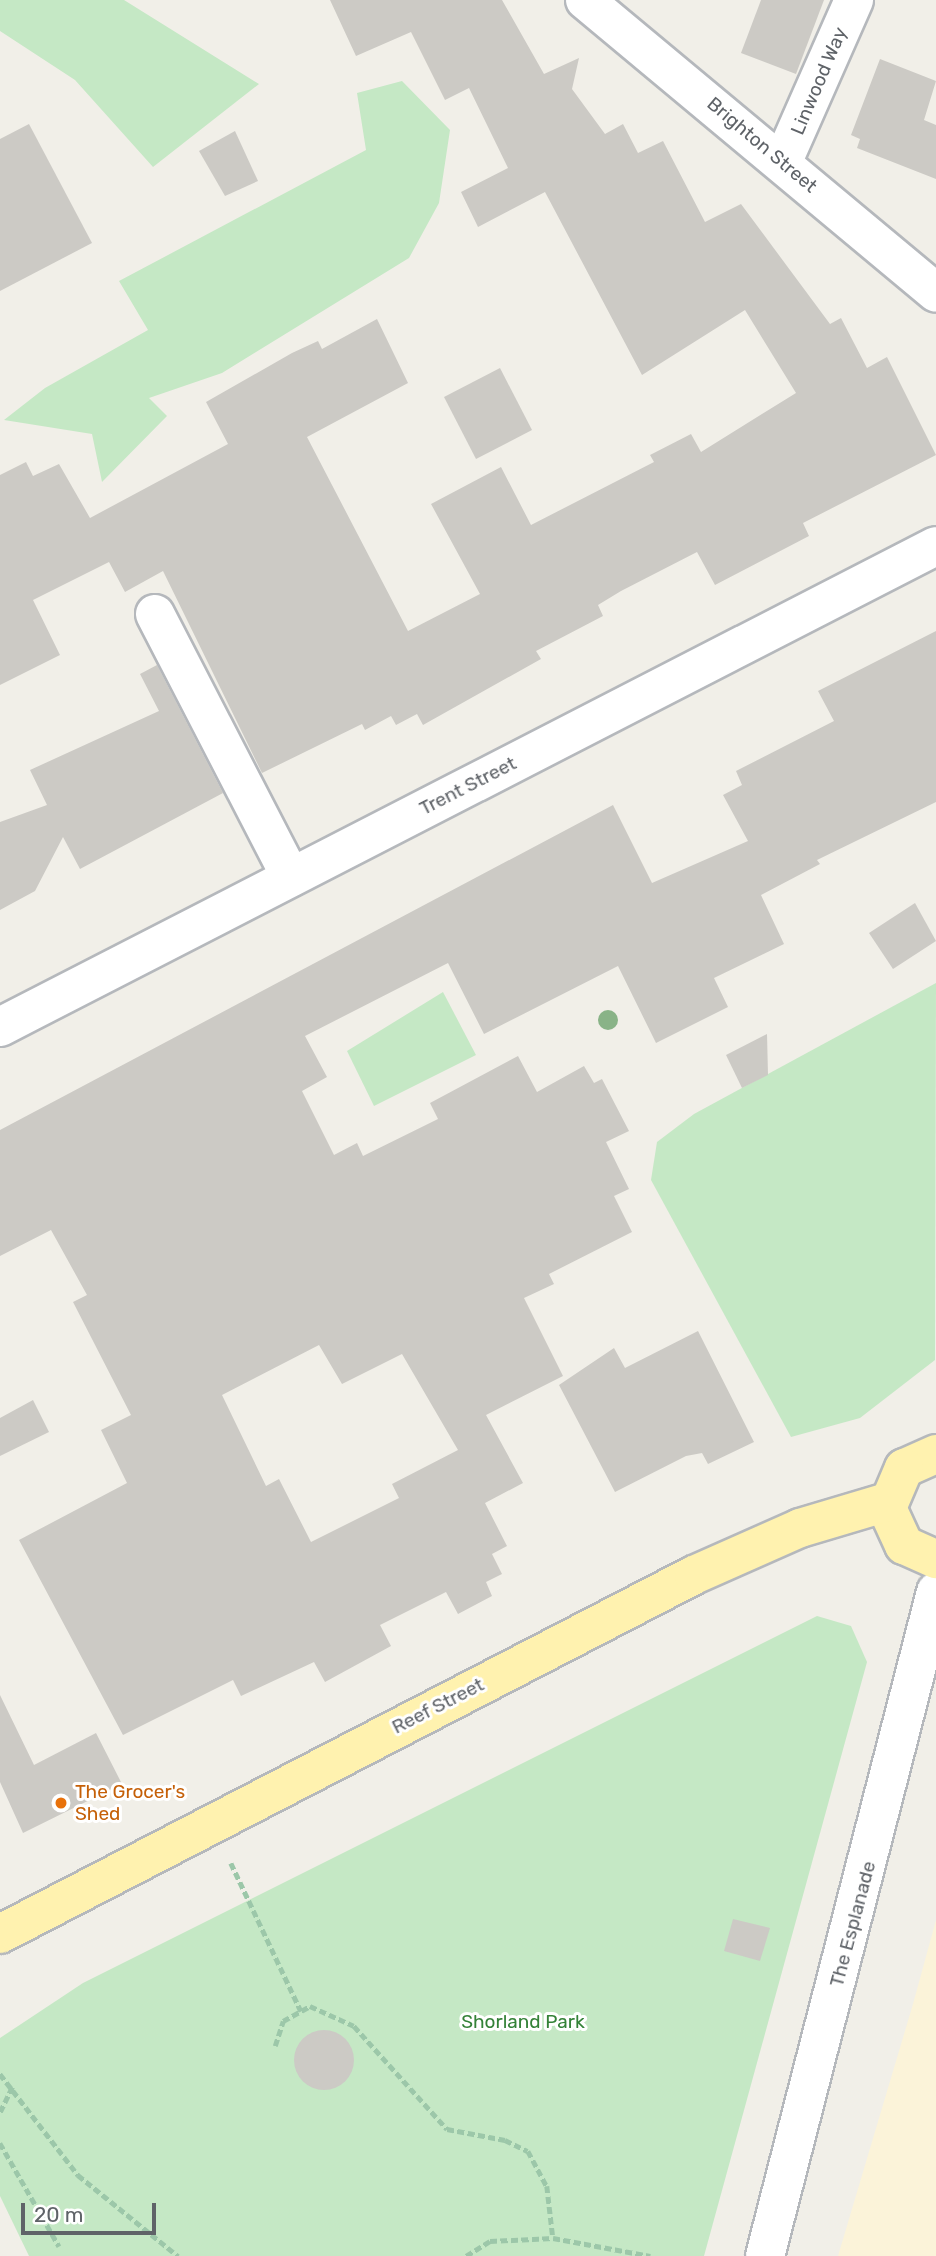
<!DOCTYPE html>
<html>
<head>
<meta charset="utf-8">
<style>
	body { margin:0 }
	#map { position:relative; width:936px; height:2256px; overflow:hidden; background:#f1efe8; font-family:Rubik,sans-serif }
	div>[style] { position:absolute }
	.green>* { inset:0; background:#c5e8c5 }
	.sand>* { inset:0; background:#fbf3d9 }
	.building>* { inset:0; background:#cccac5 }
	.round { border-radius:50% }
	.path>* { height:4.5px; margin-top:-2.25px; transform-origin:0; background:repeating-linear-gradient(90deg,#9cc7a9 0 7px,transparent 0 10.5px) }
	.roads { filter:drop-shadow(2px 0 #b5b8bc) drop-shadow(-2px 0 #b5b8bc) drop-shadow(0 2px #b5b8bc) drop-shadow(0 -2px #b5b8bc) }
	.minor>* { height:38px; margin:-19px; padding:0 19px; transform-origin:19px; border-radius:19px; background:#fff }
	.major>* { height:38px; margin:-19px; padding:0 19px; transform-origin:19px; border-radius:19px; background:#fff2af }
	.trees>* { width:20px; height:20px; margin:-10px; border-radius:50%; background:#89b387 }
	.dots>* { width:19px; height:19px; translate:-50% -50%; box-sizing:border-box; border:4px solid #fff; border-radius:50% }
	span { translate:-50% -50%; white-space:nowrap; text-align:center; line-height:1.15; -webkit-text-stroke:6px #fff; paint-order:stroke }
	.street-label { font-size:19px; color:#5f6368 }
	.food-label { font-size:19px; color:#c56008 }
	.left { translate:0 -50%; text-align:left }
	.park-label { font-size:19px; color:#348238 }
	.scale { position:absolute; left:21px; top:2203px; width:135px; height:32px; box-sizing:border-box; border:4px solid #5f6368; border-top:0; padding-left:9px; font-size:21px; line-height:24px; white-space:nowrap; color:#5f6368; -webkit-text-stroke:5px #fff; paint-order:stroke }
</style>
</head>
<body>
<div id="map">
	<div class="green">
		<div style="clip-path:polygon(0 0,124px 0,259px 84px,153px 167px,75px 80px,0 31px)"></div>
		<div style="clip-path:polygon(402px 81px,450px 130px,439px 203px,409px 258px,222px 373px,149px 398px,167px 416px,102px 482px,92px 434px,4px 420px,45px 388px,148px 330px,119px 281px,366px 150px,357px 93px)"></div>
		<div style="clip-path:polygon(936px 983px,935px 1360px,860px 1418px,791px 1437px,651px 1180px,657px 1142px,694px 1114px)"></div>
		<div style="clip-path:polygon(443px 992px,476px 1055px,374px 1106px,347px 1051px)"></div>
		<div style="clip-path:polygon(817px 1616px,851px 1626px,867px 1662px,704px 2256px,29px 2256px,0 2196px,0 2038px,83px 1983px)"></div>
	</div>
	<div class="sand">
		<div style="clip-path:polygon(936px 1920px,936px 2256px,838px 2256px,913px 2004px)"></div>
	</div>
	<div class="building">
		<div style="clip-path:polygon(330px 0,502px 0,544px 74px,579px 58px,572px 89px,605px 134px,623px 124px,638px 153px,663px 141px,705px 222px,741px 204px,830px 324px,841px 318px,867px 368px,887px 357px,936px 455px,803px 523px,809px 536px,715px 585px,697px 552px,621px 591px,598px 605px,603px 616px,536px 651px,541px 659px,423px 725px,417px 714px,396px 725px,391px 716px,365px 730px,362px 724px,262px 773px,163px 571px,125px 592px,109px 562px,33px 600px,60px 655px,0 685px,0 475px,26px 462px,33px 476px,59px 464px,90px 518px,228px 444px,206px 402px,292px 353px,318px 341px,322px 349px,377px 319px,408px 383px,307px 437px,408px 631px,480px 594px,431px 504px,501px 467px,531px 525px,654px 462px,650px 455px,691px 434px,701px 452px,796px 393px,745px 310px,642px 375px,545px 192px,478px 227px,461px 192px,508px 168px,469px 88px,445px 100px,411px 32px,356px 56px)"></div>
		<div style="clip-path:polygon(761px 0,824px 0,796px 74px,741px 53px)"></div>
		<div style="clip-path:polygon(880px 59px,936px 81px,924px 120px,936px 125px,936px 179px,857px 148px,860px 139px,851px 135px)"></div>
		<div style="clip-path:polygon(29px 124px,92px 243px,0 291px,0 139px)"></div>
		<div style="clip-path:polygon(235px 131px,258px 181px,225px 196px,199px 151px)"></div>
		<div style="clip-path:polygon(500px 368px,532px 430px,476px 459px,444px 397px)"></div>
		<div style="clip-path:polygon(evenodd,936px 631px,936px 802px,817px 860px,820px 864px,761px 895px,784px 944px,714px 978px,728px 1007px,656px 1043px,618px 966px,484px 1034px,448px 963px,305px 1036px,327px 1077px,302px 1091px,334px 1155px,357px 1143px,363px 1156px,438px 1119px,430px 1103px,518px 1056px,537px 1092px,584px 1066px,594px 1083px,602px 1079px,629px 1131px,606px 1142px,629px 1189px,614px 1196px,632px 1232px,549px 1274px,554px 1284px,524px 1298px,563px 1376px,486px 1415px,523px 1483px,485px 1503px,507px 1546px,492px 1554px,502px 1574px,486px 1582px,492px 1596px,458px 1614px,446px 1592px,380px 1625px,391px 1646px,325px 1682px,314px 1662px,241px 1696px,233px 1680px,123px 1735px,19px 1540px,127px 1483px,101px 1430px,131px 1415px,73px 1302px,87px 1295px,51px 1230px,0 1256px,0 1130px,613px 805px,652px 883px,748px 841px,723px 795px,742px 785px,736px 771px,834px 721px,818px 691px,936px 631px,319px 1345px,342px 1384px,402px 1354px,458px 1450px,392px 1484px,399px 1498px,311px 1542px,279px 1479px,266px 1486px,222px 1395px,319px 1345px)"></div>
		<div style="clip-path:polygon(157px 665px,223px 793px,80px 869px,63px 837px,35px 891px,0 910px,0 822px,47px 805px,30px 770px,159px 711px,140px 674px)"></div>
		<div style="clip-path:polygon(915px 903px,936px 941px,893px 969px,869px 933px)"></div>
		<div style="clip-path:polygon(767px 1034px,768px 1075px,742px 1088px,726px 1055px)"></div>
		<div style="clip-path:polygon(698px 1331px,754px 1442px,708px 1464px,702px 1453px,686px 1456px,615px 1492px,559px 1385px,614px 1348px,625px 1368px)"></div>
		<div style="clip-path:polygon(33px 1400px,49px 1432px,0 1456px,0 1418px)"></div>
		<div style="clip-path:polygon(0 1695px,34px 1765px,96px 1733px,122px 1784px,23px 1833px,0 1782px)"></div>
		<div style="clip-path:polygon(733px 1919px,770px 1928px,760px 1961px,724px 1951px)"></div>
		<div class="round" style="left:294px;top:2030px;width:60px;height:60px"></div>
	</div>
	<div class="path">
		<div style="left:231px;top:1863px;width:164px;rotate:64.7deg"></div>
		<div style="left:275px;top:2046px;width:26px;rotate:-72deg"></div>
		<div style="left:283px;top:2021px;width:31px;rotate:-29deg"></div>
		<div style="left:310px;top:2006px;width:48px;rotate:24.4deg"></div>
		<div style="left:354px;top:2026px;width:139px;rotate:47.9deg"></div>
		<div style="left:447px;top:2129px;width:59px;rotate:10.7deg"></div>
		<div style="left:505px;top:2140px;width:25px;rotate:26deg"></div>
		<div style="left:528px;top:2151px;width:40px;rotate:62deg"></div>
		<div style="left:547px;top:2186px;width:52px;rotate:83.4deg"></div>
		<div style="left:0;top:2074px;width:128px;rotate:52.3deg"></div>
		<div style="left:78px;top:2175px;width:129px;rotate:39deg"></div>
		<div style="left:0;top:2112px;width:28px;rotate:-64deg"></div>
		<div style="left:0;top:2143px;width:119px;rotate:60.2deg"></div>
		<div style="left:466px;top:2256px;width:28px;rotate:-32deg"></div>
		<div style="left:490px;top:2241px;width:63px;rotate:-2.7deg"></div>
		<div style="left:553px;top:2238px;width:99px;rotate:10.5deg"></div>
	</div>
	<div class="roads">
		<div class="minor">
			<div style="left:585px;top:0;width:457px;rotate:39.8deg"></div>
			<div style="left:783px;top:161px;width:176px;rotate:-66.2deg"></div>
			<div style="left:155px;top:614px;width:296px;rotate:62.7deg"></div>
			<div style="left:0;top:1027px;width:1052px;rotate:-27.2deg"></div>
			<div style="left:765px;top:2256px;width:686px;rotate:-75.56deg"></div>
		</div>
		<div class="major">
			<div style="left:936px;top:1454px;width:35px;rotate:156deg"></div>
			<div style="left:904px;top:1468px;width:43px;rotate:113deg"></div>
			<div style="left:887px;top:1508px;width:41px;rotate:65.3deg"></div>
			<div style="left:904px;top:1545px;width:35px;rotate:24deg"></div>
			<div style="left:0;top:1934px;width:781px;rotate:-27.35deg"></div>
			<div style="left:694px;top:1575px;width:116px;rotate:-23.9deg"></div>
			<div style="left:800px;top:1528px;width:91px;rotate:-16.6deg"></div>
		</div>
	</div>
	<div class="trees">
		<div style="left:608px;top:1020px"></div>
	</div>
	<div class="dots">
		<div style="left:61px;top:1803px;background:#e8710a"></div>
	</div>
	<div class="street-label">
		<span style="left:819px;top:81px;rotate:-67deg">Linwood Way</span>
		<span style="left:762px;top:145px;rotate:40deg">Brighton Street</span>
		<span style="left:468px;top:786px;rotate:-27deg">Trent Street</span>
		<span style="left:438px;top:1706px;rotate:-27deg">Reef Street</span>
		<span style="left:853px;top:1924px;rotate:-75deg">The Esplanade</span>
	</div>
	<div class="food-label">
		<span class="left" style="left:75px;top:1803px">The Grocer's<br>Shed</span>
	</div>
	<div class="park-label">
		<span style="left:523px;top:2022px">Shorland Park</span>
	</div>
	<div class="scale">20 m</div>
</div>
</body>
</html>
